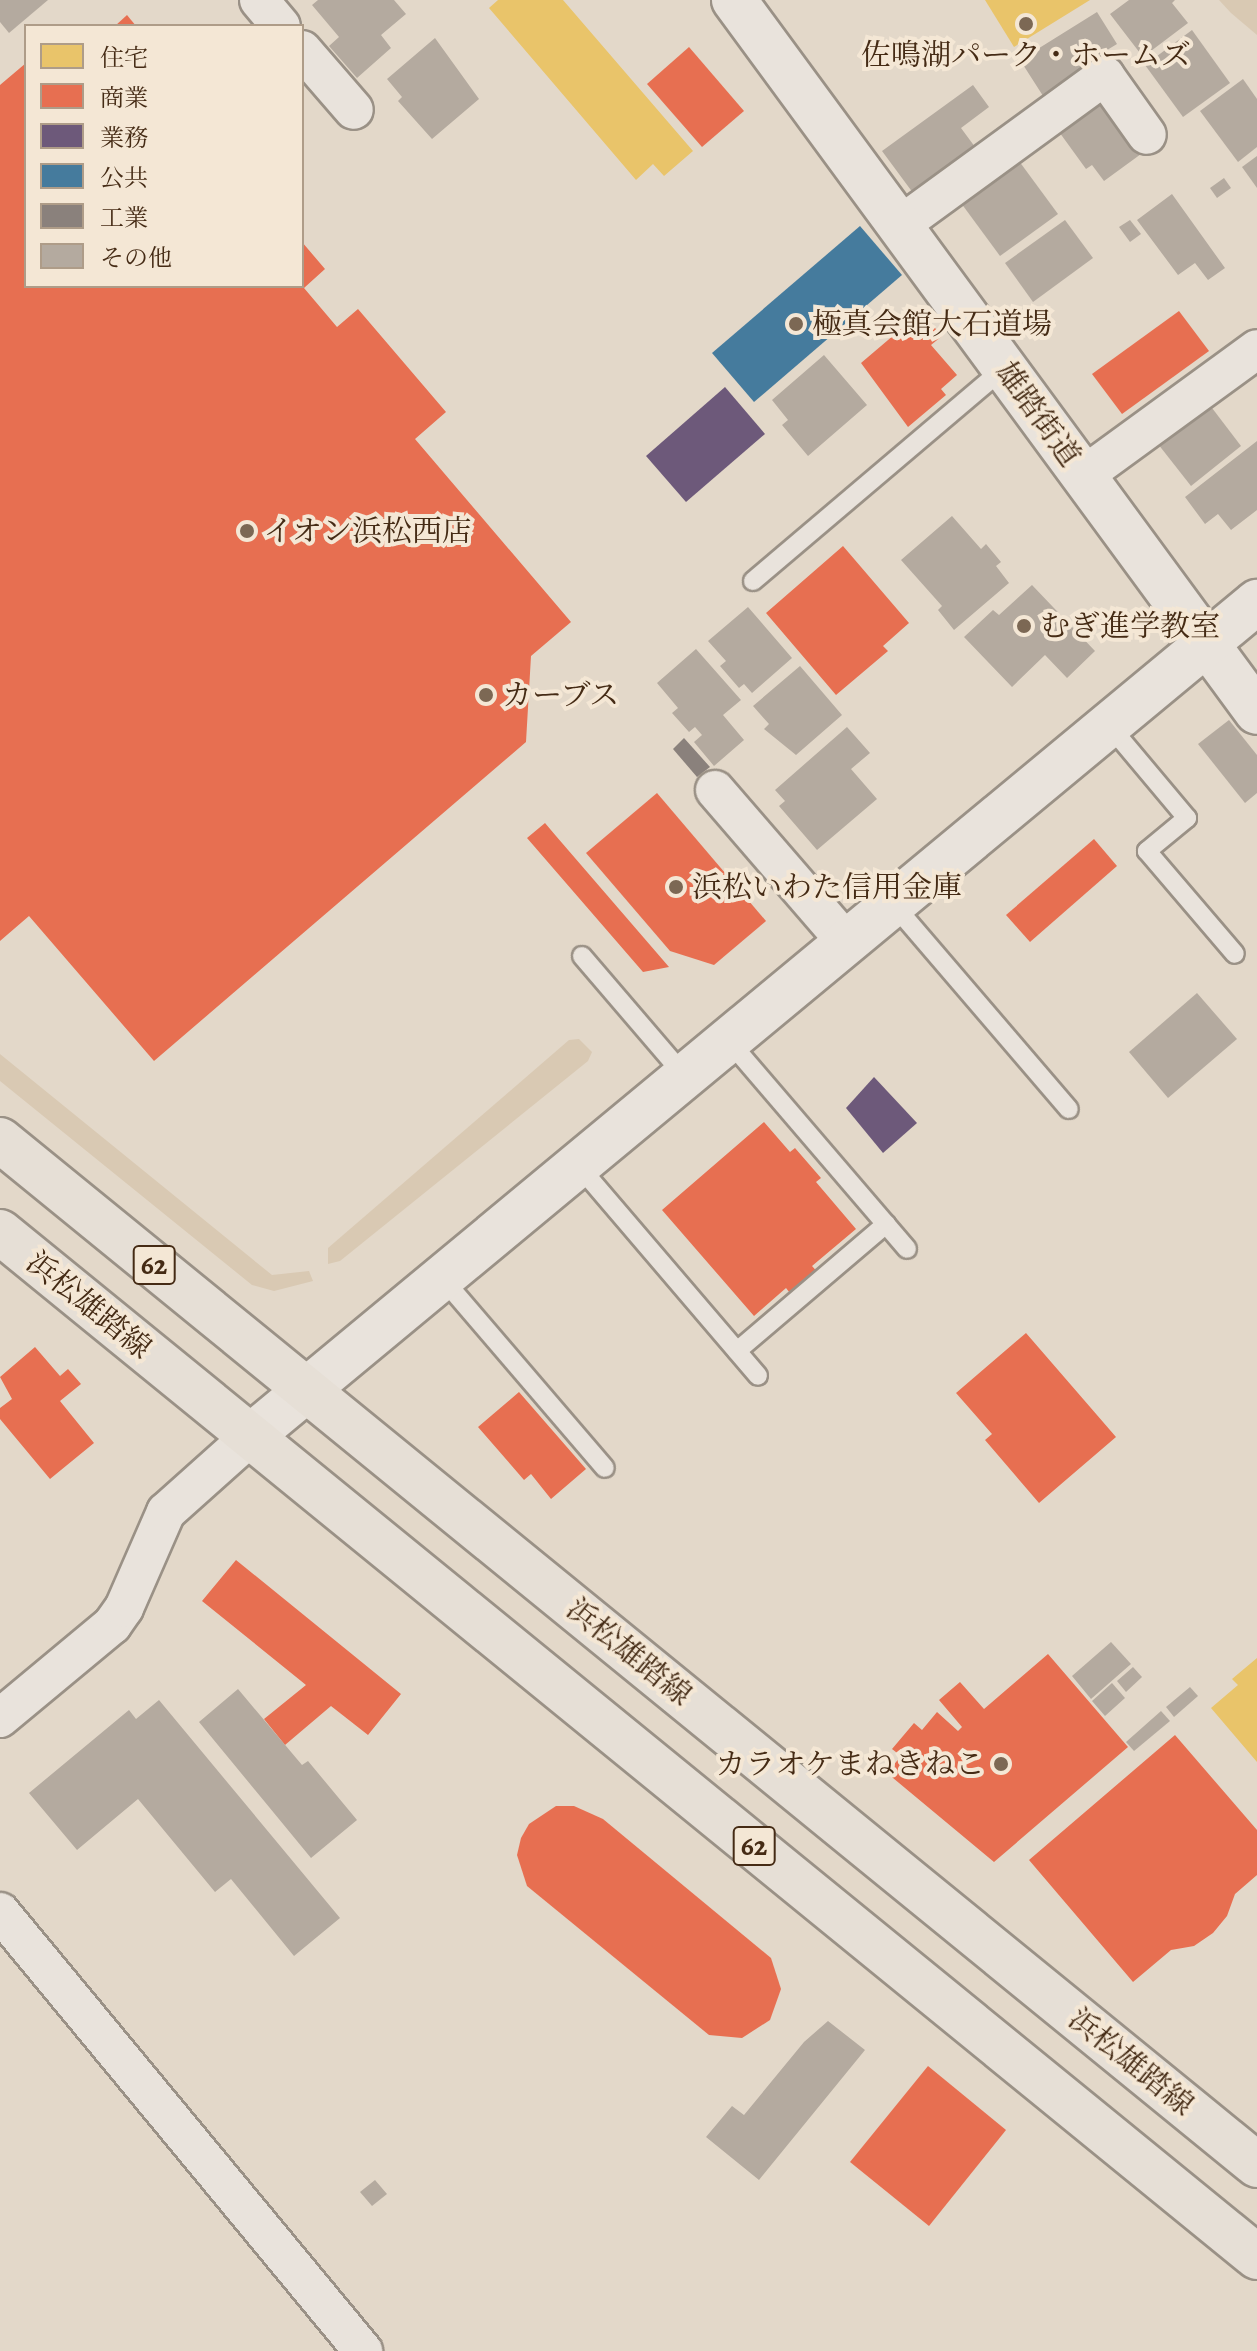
<!DOCTYPE html>
<html>
<head>
<meta charset="utf-8">
<style>
	body { margin:0 }
	#map { position:relative; width:1257px; height:2351px; overflow:hidden; background:#e3d8c9; font-family:Alegreya,"Noto Serif JP",serif }
	div>[style] { position:absolute }
	.green>* { inset:0; background:#d9c9b3 }
	.homes>* { inset:0; background:#e9c46a }
	.shops>* { inset:0; background:#e76f51 }
	.offices>* { inset:0; background:#6d597a }
	.public>* { inset:0; background:#457b9d }
	.industry>* { inset:0; background:#8a817c }
	.building>* { inset:0; background:#b4aa9f }
	.roads { filter:drop-shadow(2px 0 #9a9186) drop-shadow(-2px 0 #9a9186) drop-shadow(0 2px #9a9186) drop-shadow(0 -2px #9a9186) }
	.service>* { height:18px; margin:-9px; padding:0 9px; transform-origin:9px; border-radius:9px; background:#e9e3dc }
	.minor>* { height:38px; margin:-19px; padding:0 19px; transform-origin:19px; border-radius:19px; background:#e9e3dc }
	.tertiary>* { height:44px; margin:-22px; padding:0 22px; transform-origin:22px; border-radius:22px; background:#e9e3dc }
	.primary>* { height:44px; margin:-22px; padding:0 22px; transform-origin:22px; border-radius:22px; background:#e6dfd6 }
	.dots>* { width:22px; height:22px; translate:-50% -50%; box-sizing:border-box; border:4px solid #f4e7d5; border-radius:50% }
	span { translate:-50% -50%; white-space:nowrap; text-align:center; line-height:1.15; -webkit-text-stroke:8px #f4e7d5; paint-order:stroke }
	.shield-label span { padding:2px 6px; background:#f4e7d5; border:2px solid; border-radius:6px; -webkit-text-stroke-width:0 }
	.shield-label { font-size:28px; color:#452b15; font-weight:700 }
	.poi-label { font-size:30px; color:#452b15 }
	.left { translate:0 -50%; text-align:left }
	.right { translate:-100% -50%; text-align:right }
	.street-label { font-size:30px; color:#452b15 }
	.legend { position:absolute; left:24px; top:24px; width:280px; height:264px; box-sizing:border-box; background:#f4e7d5; border:2px solid #ae9c88; margin:0; padding:10px 14px; list-style:none; font-size:24px; color:#452b15 }
	.legend li { display:flex; align-items:center; gap:16px; height:40px }
	.legend b { width:40px; border:2px solid #ae9c88 }
</style>
</head>
<body>
<div id="map">
	<div class="green">
		<div style="clip-path:polygon(1219px 0,1257px 0,1257px 35px,1231px 13px)"></div>
		<div style="clip-path:polygon(579px 1039px,592px 1052px,588px 1061px,340px 1261px,328px 1264px,328px 1248px,569px 1040px)"></div>
		<div style="clip-path:polygon(0 1054px,272px 1275px,309px 1271px,313px 1281px,274px 1291px,252px 1285px,0 1081px)"></div>
	</div>
	<div class="homes">
		<div style="clip-path:polygon(498px 0,563px 0,693px 151px,664px 176px,653px 164px,636px 180px,489px 8px)"></div>
		<div style="clip-path:polygon(985px 0,1090px 0,1014px 47px)"></div>
		<div style="clip-path:polygon(1257px 1658px,1257px 1762px,1211px 1708px,1238px 1685px,1232px 1679px)"></div>
	</div>
	<div class="shops">
		<div style="clip-path:polygon(127px 15px,136px 26px,115px 26px)"></div>
		<div style="clip-path:polygon(689px 47px,744px 111px,702px 147px,647px 84px)"></div>
		<div style="clip-path:polygon(26px 63px,26px 286px,302px 286px,302px 242px,325px 269px,304px 288px,337px 327px,358px 309px,446px 412px,415px 439px,571px 622px,531px 656px,526px 742px,154px 1061px,29px 916px,0 941px,0 85px)"></div>
		<div style="clip-path:polygon(1179px 311px,1209px 351px,1122px 414px,1092px 374px)"></div>
		<div style="clip-path:polygon(921px 312px,942px 336px,931px 345px,957px 375px,941px 389px,946px 395px,908px 427px,861px 363px)"></div>
		<div style="clip-path:polygon(843px 546px,909px 623px,883px 646px,888px 651px,836px 695px,766px 613px)"></div>
		<div style="clip-path:polygon(657px 793px,766px 921px,714px 965px,670px 951px,586px 853px)"></div>
		<div style="clip-path:polygon(545px 823px,556px 836px,669px 967px,643px 972px,527px 838px)"></div>
		<div style="clip-path:polygon(1094px 839px,1117px 866px,1030px 942px,1006px 915px)"></div>
		<div style="clip-path:polygon(764px 1122px,790px 1152px,795px 1148px,821px 1178px,816px 1182px,856px 1229px,812px 1266px,820px 1275px,793px 1297px,786px 1288px,754px 1316px,662px 1210px)"></div>
		<div style="clip-path:polygon(1026px 1333px,1116px 1437px,1039px 1503px,985px 1440px,992px 1434px,956px 1393px)"></div>
		<div style="clip-path:polygon(35px 1347px,60px 1376px,68px 1369px,81px 1384px,60px 1401px,94px 1443px,50px 1479px,0 1419px,0 1408px,12px 1399px,0 1377px)"></div>
		<div style="clip-path:polygon(519px 1392px,586px 1469px,551px 1499px,531px 1474px,524px 1480px,478px 1427px)"></div>
		<div style="clip-path:polygon(236px 1560px,401px 1694px,368px 1735px,331px 1706px,285px 1745px,264px 1719px,306px 1685px,202px 1601px)"></div>
		<div style="clip-path:polygon(1048px 1654px,1128px 1747px,994px 1862px,887px 1773px,901px 1756px,892px 1749px,914px 1723px,922px 1730px,937px 1712px,958px 1731px,962px 1727px,939px 1700px,960px 1682px,984px 1709px)"></div>
		<div style="clip-path:polygon(1175px 1735px,1257px 1830px,1257px 1875px,1235px 1894px,1227px 1916px,1213px 1933px,1194px 1946px,1171px 1950px,1133px 1982px,1029px 1860px)"></div>
		<div style="clip-path:polygon(556px 1806px,574px 1806px,603px 1819px,771px 1958px,781px 1989px,770px 2020px,742px 2038px,709px 2035px,527px 1886px,517px 1855px,521px 1838px,529px 1824px)"></div>
		<div style="clip-path:polygon(928px 2066px,1006px 2130px,929px 2226px,850px 2162px)"></div>
	</div>
	<div class="offices">
		<div style="clip-path:polygon(725px 387px,765px 434px,686px 502px,646px 456px)"></div>
		<div style="clip-path:polygon(874px 1077px,917px 1123px,883px 1153px,846px 1108px)"></div>
	</div>
	<div class="public">
		<div style="clip-path:polygon(860px 226px,902px 275px,754px 402px,712px 353px)"></div>
	</div>
	<div class="industry">
		<div style="clip-path:polygon(684px 738px,710px 767px,697px 777px,673px 749px)"></div>
	</div>
	<div class="building">
		<div style="clip-path:polygon(0 0,48px 0,9px 33px,0 22px)"></div>
		<div style="clip-path:polygon(318px 0,394px 0,406px 14px,381px 35px,391px 48px,357px 78px,329px 46px,339px 37px,312px 5px)"></div>
		<div style="clip-path:polygon(1129px 0,1175px 0,1172px 3px,1188px 23px,1143px 57px,1110px 14px)"></div>
		<div style="clip-path:polygon(1097px 12px,1117px 44px,1084px 64px,1088px 72px,1045px 99px,1020px 60px)"></div>
		<div style="clip-path:polygon(1192px 30px,1230px 83px,1183px 117px,1145px 65px)"></div>
		<div style="clip-path:polygon(435px 38px,479px 99px,432px 139px,398px 101px,402px 97px,387px 79px)"></div>
		<div style="clip-path:polygon(1243px 79px,1257px 99px,1257px 147px,1238px 162px,1200px 111px)"></div>
		<div style="clip-path:polygon(973px 85px,989px 107px,961px 128px,978px 151px,916px 197px,882px 151px)"></div>
		<div style="clip-path:polygon(1104px 103px,1141px 154px,1104px 181px,1092px 165px,1086px 169px,1057px 129px,1092px 104px)"></div>
		<div style="clip-path:polygon(1257px 156px,1257px 188px,1242px 167px)"></div>
		<div style="clip-path:polygon(1019px 161px,1058px 214px,1000px 256px,961px 203px)"></div>
		<div style="clip-path:polygon(1224px 178px,1231px 188px,1217px 198px,1210px 188px)"></div>
		<div style="clip-path:polygon(1172px 194px,1225px 268px,1208px 280px,1195px 263px,1178px 275px,1137px 220px)"></div>
		<div style="clip-path:polygon(1065px 220px,1093px 258px,1033px 302px,1005px 263px)"></div>
		<div style="clip-path:polygon(1130px 220px,1141px 234px,1130px 242px,1119px 227px)"></div>
		<div style="clip-path:polygon(824px 355px,867px 405px,808px 456px,782px 425px,788px 420px,772px 400px)"></div>
		<div style="clip-path:polygon(1209px 404px,1241px 446px,1191px 486px,1158px 444px)"></div>
		<div style="clip-path:polygon(1257px 441px,1257px 510px,1231px 530px,1218px 514px,1205px 524px,1185px 497px)"></div>
		<div style="clip-path:polygon(952px 516px,981px 549px,986px 544px,1001px 562px,996px 566px,1009px 583px,954px 630px,938px 610px,942px 606px,901px 560px)"></div>
		<div style="clip-path:polygon(1032px 585px,1095px 651px,1067px 678px,1045px 655px,1012px 687px,964px 637px,993px 610px,999px 615px)"></div>
		<div style="clip-path:polygon(748px 607px,792px 658px,752px 693px,744px 684px,739px 688px,720px 666px,726px 661px,708px 641px)"></div>
		<div style="clip-path:polygon(696px 649px,741px 700px,723px 715px,744px 740px,714px 766px,694px 742px,702px 735px,695px 727px,689px 732px,672px 713px,678px 708px,657px 683px)"></div>
		<div style="clip-path:polygon(800px 666px,842px 715px,796px 755px,764px 729px,769px 724px,753px 706px)"></div>
		<div style="clip-path:polygon(1229px 720px,1257px 755px,1257px 793px,1245px 803px,1198px 744px)"></div>
		<div style="clip-path:polygon(847px 727px,870px 753px,851px 769px,877px 799px,817px 850px,779px 806px,785px 801px,775px 790px)"></div>
		<div style="clip-path:polygon(1197px 993px,1237px 1039px,1168px 1098px,1129px 1052px)"></div>
		<div style="clip-path:polygon(1111px 1642px,1131px 1664px,1091px 1699px,1072px 1676px)"></div>
		<div style="clip-path:polygon(1133px 1667px,1142px 1677px,1126px 1692px,1117px 1681px)"></div>
		<div style="clip-path:polygon(1112px 1683px,1125px 1698px,1105px 1716px,1092px 1701px)"></div>
		<div style="clip-path:polygon(1190px 1687px,1198px 1696px,1174px 1717px,1166px 1707px)"></div>
		<div style="clip-path:polygon(238px 1689px,302px 1765px,308px 1761px,357px 1820px,311px 1858px,199px 1722px)"></div>
		<div style="clip-path:polygon(159px 1700px,340px 1918px,294px 1956px,231px 1879px,215px 1892px,138px 1799px,77px 1850px,29px 1793px,129px 1710px,136px 1719px)"></div>
		<div style="clip-path:polygon(1161px 1711px,1170px 1721px,1134px 1751px,1126px 1742px)"></div>
		<div style="clip-path:polygon(828px 2021px,865px 2050px,759px 2180px,706px 2137px,732px 2106px,744px 2115px,804px 2042px)"></div>
		<div style="clip-path:polygon(375px 2180px,387px 2194px,372px 2206px,360px 2192px)"></div>
	</div>
	<div class="roads">
		<div class="service">
			<div style="left:753px;top:581px;width:329px;rotate:-40.3deg"></div>
			<div style="left:1108px;top:724px;width:123px;rotate:50deg"></div>
			<div style="left:1187px;top:818px;width:52px;rotate:140.5deg"></div>
			<div style="left:1147px;top:851px;width:135px;rotate:49.5deg"></div>
			<div style="left:893px;top:904px;width:270px;rotate:49.4deg"></div>
			<div style="left:582px;top:956px;width:158px;rotate:49.4deg"></div>
			<div style="left:728px;top:1040px;width:275px;rotate:49.4deg"></div>
			<div style="left:578px;top:1165px;width:277px;rotate:49.5deg"></div>
			<div style="left:442px;top:1278px;width:250px;rotate:49.4deg"></div>
			<div style="left:737px;top:1351px;width:196px;rotate:-40.4deg"></div>
		</div>
		<div class="minor">
			<div style="left:259px;top:0;width:34px;rotate:50deg"></div>
			<div style="left:302px;top:50px;width:79px;rotate:49.1deg"></div>
			<div style="left:899px;top:226px;width:255px;rotate:-36.1deg"></div>
			<div style="left:1105px;top:76px;width:72px;rotate:54.6deg"></div>
			<div style="left:1083px;top:476px;width:215px;rotate:-36.1deg"></div>
			<div style="left:715px;top:790px;width:201px;rotate:49.2deg"></div>
			<div style="left:0;top:1718px;width:146px;rotate:-39.7deg"></div>
			<div style="left:112px;top:1625px;width:21px;rotate:-55deg"></div>
			<div style="left:124px;top:1608px;width:105px;rotate:-66.4deg"></div>
			<div style="left:166px;top:1512px;width:114px;rotate:-41.8deg"></div>
			<div style="left:0;top:1912px;width:570px;rotate:50.41deg"></div>
		</div>
		<div class="tertiary">
			<div style="left:734px;top:0;width:883px;rotate:53.7deg"></div>
			<div style="left:251px;top:1436px;width:1307px;rotate:-39.66deg"></div>
		</div>
		<div class="primary">
			<div style="left:0;top:1140px;width:1622px;rotate:39.19deg"></div>
			<div style="left:0;top:1232px;width:1622px;rotate:39.19deg"></div>
		</div>
	</div>
	<div class="dots">
		<div style="left:1026px;top:24px;background:#7c6854"></div>
		<div style="left:796px;top:324px;background:#7c6854"></div>
		<div style="left:247px;top:531px;background:#7c6854"></div>
		<div style="left:1024px;top:626px;background:#7c6854"></div>
		<div style="left:486px;top:695px;background:#7c6854"></div>
		<div style="left:676px;top:887px;background:#7c6854"></div>
		<div style="left:1001px;top:1764px;background:#7c6854"></div>
	</div>
	<div class="shield-label">
		<span style="left:154px;top:1265px">62</span>
		<span style="left:754px;top:1846px">62</span>
	</div>
	<div class="poi-label">
		<span style="left:1026px;top:55px">佐鳴湖パーク・ホームズ</span>
		<span class="left" style="left:812px;top:324px">極真会館大石道場</span>
		<span class="left" style="left:263px;top:531px">イオン浜松西店</span>
		<span class="left" style="left:1040px;top:626px">むぎ進学教室</span>
		<span class="left" style="left:502px;top:695px">カーブス</span>
		<span class="left" style="left:692px;top:887px">浜松いわた信用金庫</span>
		<span class="right" style="left:985px;top:1764px">カラオケまねきねこ</span>
	</div>
	<div class="street-label">
		<span style="left:1038px;top:414px;rotate:54deg">雄踏街道</span>
		<span style="left:89px;top:1305px;rotate:39deg">浜松雄踏線</span>
		<span style="left:629px;top:1652px;rotate:39deg">浜松雄踏線</span>
		<span style="left:1131px;top:2062px;rotate:39deg">浜松雄踏線</span>
	</div>
	<ul class="legend">
	<li><b style="height:22px;background:#e9c46a"></b>住宅</li>
	<li><b style="height:22px;background:#e76f51"></b>商業</li>
	<li><b style="height:22px;background:#6d597a"></b>業務</li>
	<li><b style="height:22px;background:#457b9d"></b>公共</li>
	<li><b style="height:22px;background:#8a817c"></b>工業</li>
	<li><b style="height:22px;background:#b4aa9f"></b>その他</li>
	</ul>
</div>
</body>
</html>
